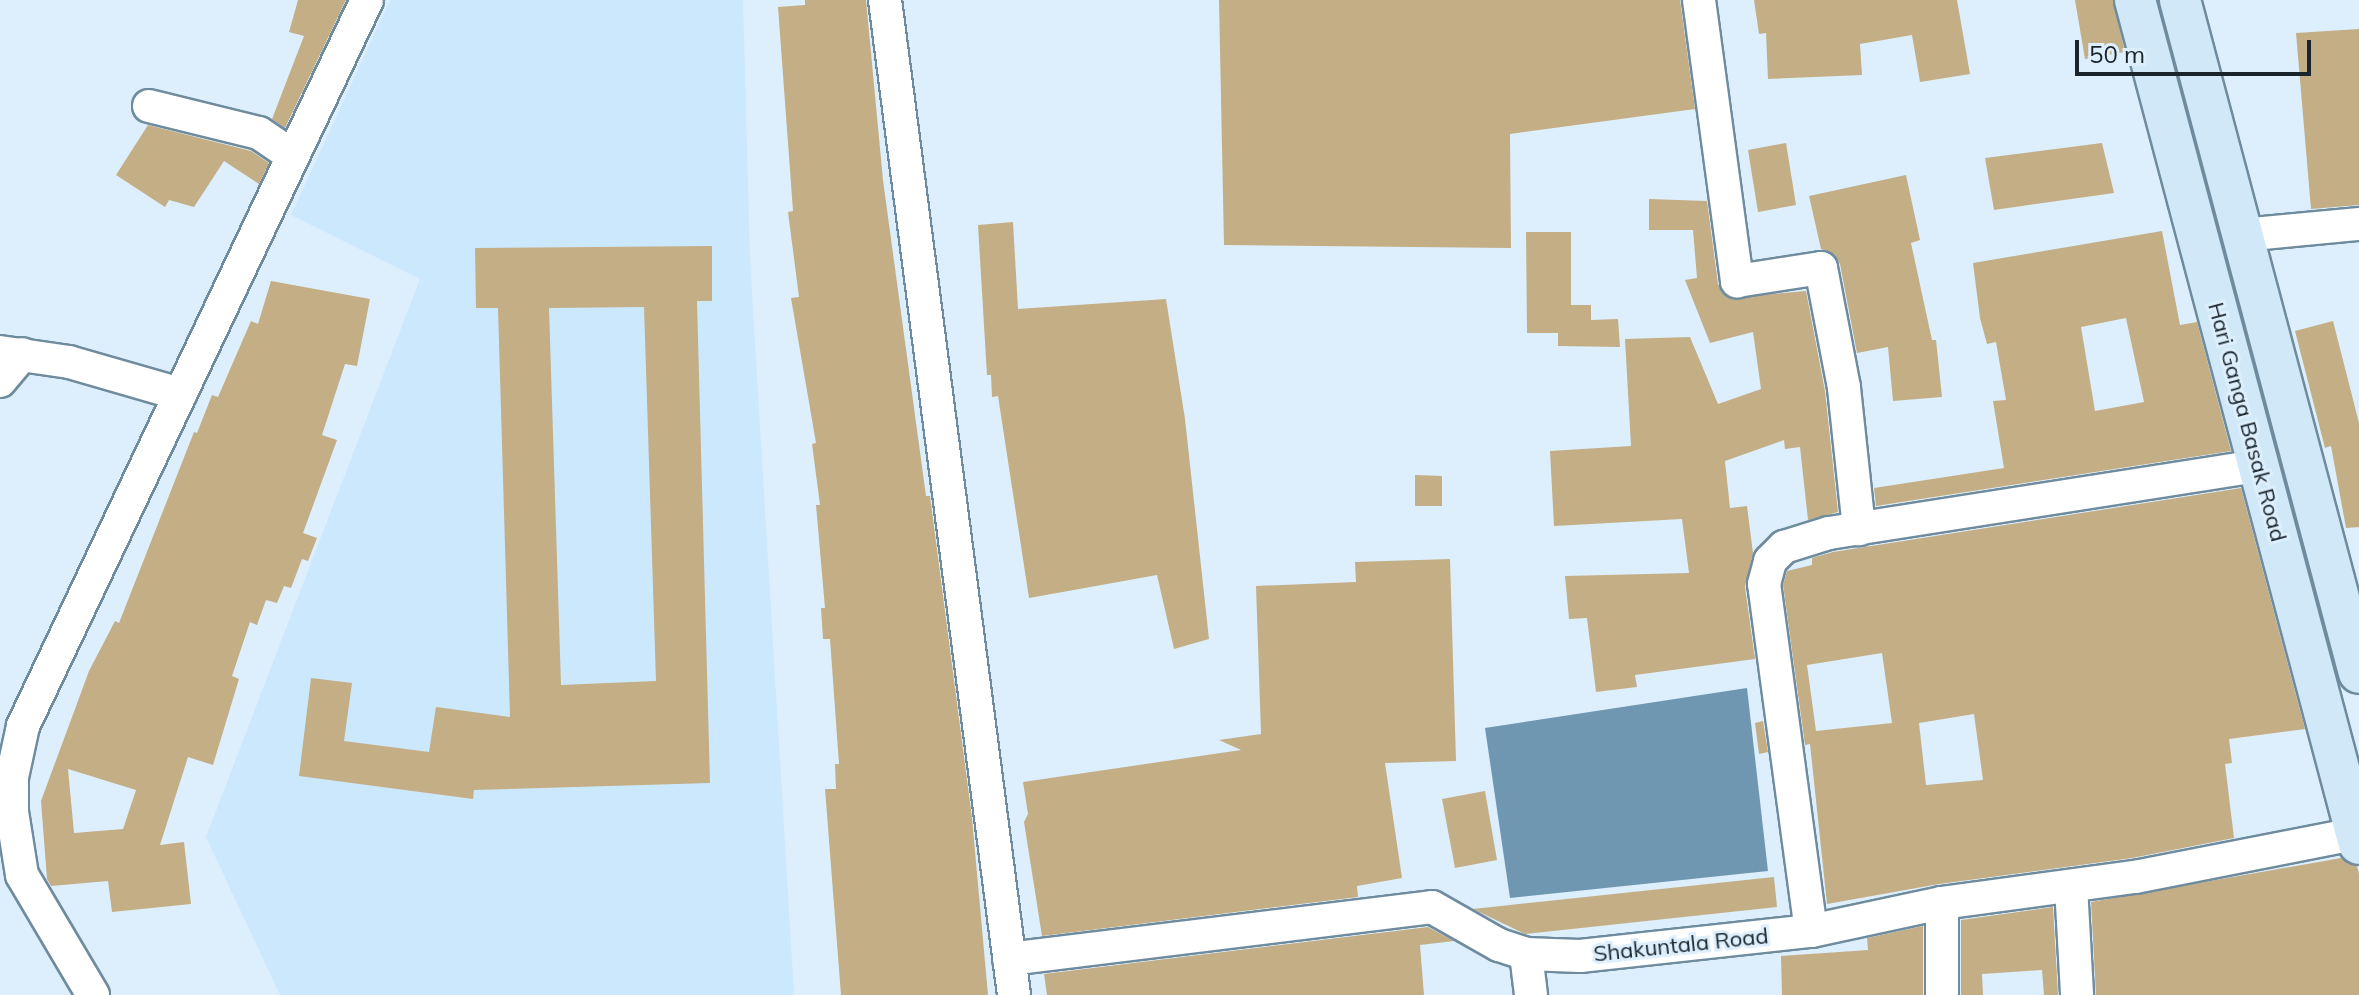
<!DOCTYPE html>
<html>
<head>
<meta charset="utf-8">
<style>
	body { margin:0 }
	#map { position:relative; width:2359px; height:995px; overflow:hidden; background:#ddeffc; font-family:Mulish,sans-serif }
	div>[style] { position:absolute }
	.built>* { inset:0; background:#cbe8fd }
	.water>* { inset:0; background:#7097b2 }
	.building>* { inset:0; background:#c3ae86 }
	.roads { filter:drop-shadow(2px 0 #6f8b9e) drop-shadow(-2px 0 #6f8b9e) drop-shadow(0 2px #6f8b9e) drop-shadow(0 -2px #6f8b9e) }
	.minor>* { height:32px; margin:-16px; padding:0 16px; transform-origin:16px; border-radius:16px; background:#fff }
	.major>* { height:40px; margin:-20px; padding:0 20px; transform-origin:20px; border-radius:20px; background:#d0e8f8 }
	span { translate:-50% -50%; white-space:nowrap; text-align:center; line-height:1.15; -webkit-text-stroke:6px #ddeffc; paint-order:stroke }
	.street-label { font-size:22px; color:#19242c }
	.scale { position:absolute; left:2075px; top:40px; width:236px; height:36px; box-sizing:border-box; border:4px solid #19242c; border-top:0; padding-left:10px; font-size:24px; line-height:28px; white-space:nowrap; color:#19242c; -webkit-text-stroke:6px #ddeffc; paint-order:stroke }
</style>
</head>
<body>
<div id="map">
	<div class="built">
		<div style="clip-path:polygon(390px 0,743px 0,750px 259px,794px 995px,280px 995px,206px 837px,420px 279px,291px 215px)"></div>
	</div>
	<div class="water">
		<div style="clip-path:polygon(1747px 688px,1768px 871px,1510px 898px,1485px 728px)"></div>
	</div>
	<div class="building">
		<div style="clip-path:polygon(298px 0,346px 0,285px 128px,272px 119px,304px 36px,289px 32px)"></div>
		<div style="clip-path:polygon(805px 0,866px 0,883px 180px,926px 496px,930px 496px,972px 818px,988px 995px,841px 995px,825px 789px,836px 789px,835px 764px,839px 764px,830px 639px,823px 639px,821px 608px,825px 608px,816px 505px,820px 505px,812px 444px,816px 443px,791px 298px,799px 297px,788px 212px,793px 211px,778px 7px,805px 5px)"></div>
		<div style="clip-path:polygon(1219px 0,1680px 0,1695px 109px,1510px 134px,1511px 248px,1224px 245px)"></div>
		<div style="clip-path:polygon(1754px 0,1957px 0,1970px 74px,1920px 82px,1912px 35px,1860px 44px,1862px 75px,1768px 79px,1766px 33px,1759px 34px)"></div>
		<div style="clip-path:polygon(2075px 0,2113px 0,2125px 52px,2085px 59px)"></div>
		<div style="clip-path:polygon(2359px 29px,2359px 205px,2311px 209px,2296px 33px)"></div>
		<div style="clip-path:polygon(148px 125px,251px 151px,269px 163px,259px 184px,224px 161px,194px 207px,169px 200px,165px 207px,116px 175px)"></div>
		<div style="clip-path:polygon(1786px 143px,1796px 205px,1758px 212px,1748px 150px)"></div>
		<div style="clip-path:polygon(2102px 143px,2114px 193px,1994px 210px,1985px 158px)"></div>
		<div style="clip-path:polygon(1906px 175px,1920px 240px,1911px 243px,1932px 340px,1936px 340px,1942px 397px,1893px 401px,1888px 347px,1857px 353px,1840px 264px,1835px 255px,1821px 249px,1809px 196px)"></div>
		<div style="clip-path:polygon(1649px 199px,1707px 201px,1718px 284px,1729px 298px,1806px 291px,1825px 391px,1838px 512px,1808px 520px,1800px 447px,1785px 449px,1784px 440px,1725px 461px,1730px 508px,1747px 506px,1753px 553px,1745px 587px,1755px 659px,1635px 675px,1637px 687px,1596px 692px,1587px 618px,1569px 619px,1565px 576px,1689px 573px,1682px 519px,1554px 526px,1550px 451px,1631px 446px,1625px 339px,1690px 337px,1718px 404px,1761px 389px,1753px 332px,1710px 343px,1685px 280px,1697px 278px,1693px 230px,1649px 230px)"></div>
		<div style="clip-path:polygon(1013px 222px,1018px 309px,1166px 299px,1185px 419px,1209px 639px,1174px 649px,1157px 575px,1029px 598px,998px 396px,992px 397px,991px 375px,987px 375px,978px 225px)"></div>
		<div style="clip-path:polygon(evenodd,2162px 231px,2180px 325px,2197px 322px,2231px 451px,1876px 506px,1874px 488px,2004px 468px,1993px 401px,2006px 400px,1996px 342px,1987px 344px,1980px 318px,1973px 263px,2162px 231px,2126px 318px,2144px 402px,2095px 411px,2081px 327px,2126px 318px)"></div>
		<div style="clip-path:polygon(1526px 232px,1571px 232px,1571px 305px,1591px 305px,1591px 320px,1618px 319px,1620px 347px,1558px 346px,1558px 333px,1527px 333px)"></div>
		<div style="clip-path:polygon(evenodd,712px 246px,712px 301px,697px 301px,710px 783px,474px 790px,473px 799px,299px 776px,311px 678px,352px 683px,344px 741px,429px 752px,436px 707px,510px 717px,498px 308px,476px 308px,475px 248px,712px 246px,644px 307px,656px 681px,561px 685px,549px 308px,644px 307px)"></div>
		<div style="clip-path:polygon(evenodd,271px 281px,370px 299px,357px 366px,345px 364px,322px 435px,337px 440px,303px 533px,317px 538px,308px 561px,302px 559px,291px 588px,284px 586px,277px 603px,266px 600px,257px 625px,250px 622px,232px 676px,239px 679px,213px 765px,188px 757px,160px 845px,184px 842px,191px 904px,112px 912px,108px 881px,51px 886px,47px 879px,41px 801px,89px 671px,115px 621px,119px 623px,194px 432px,197px 433px,212px 395px,218px 397px,251px 321px,258px 324px,271px 281px,68px 769px,136px 790px,123px 829px,74px 833px,68px 769px)"></div>
		<div style="clip-path:polygon(2333px 321px,2359px 423px,2359px 527px,2346px 528px,2331px 446px,2325px 448px,2295px 331px)"></div>
		<div style="clip-path:polygon(1415px 475px,1442px 476px,1442px 506px,1415px 506px)"></div>
		<div style="clip-path:polygon(evenodd,2241px 488px,2305px 729px,2229px 739px,2232px 763px,2225px 764px,2234px 838px,2132px 858px,1939px 884px,1827px 904px,1810px 744px,1805px 745px,1783px 585px,1787px 571px,1812px 565px,1812px 558px,1833px 552px,2241px 488px,1882px 653px,1892px 723px,1816px 731px,1807px 665px,1882px 653px,2241px 488px,1974px 714px,1983px 780px,1926px 785px,1919px 723px,1974px 714px)"></div>
		<div style="clip-path:polygon(1450px 559px,1456px 761px,1385px 763px,1402px 878px,1357px 886px,1358px 897px,1042px 936px,1024px 822px,1028px 814px,1023px 782px,1241px 750px,1219px 740px,1261px 734px,1256px 586px,1356px 582px,1355px 562px)"></div>
		<div style="clip-path:polygon(1763px 721px,1768px 752px,1759px 754px,1755px 723px)"></div>
		<div style="clip-path:polygon(1485px 791px,1497px 860px,1455px 868px,1442px 799px)"></div>
		<div style="clip-path:polygon(2341px 858px,2357px 866px,2359px 873px,2359px 995px,2096px 995px,2091px 902px)"></div>
		<div style="clip-path:polygon(1774px 877px,1777px 907px,1525px 934px,1473px 909px)"></div>
		<div style="clip-path:polygon(2053px 907px,2058px 995px,2044px 995px,2042px 970px,1982px 974px,1983px 995px,1961px 995px,1961px 920px)"></div>
		<div style="clip-path:polygon(1923px 926px,1923px 995px,1782px 995px,1781px 956px,1868px 950px,1867px 938px)"></div>
		<div style="clip-path:polygon(1428px 927px,1454px 941px,1420px 945px,1424px 995px,1047px 995px,1044px 974px)"></div>
	</div>
	<div class="roads">
		<div class="minor">
			<div style="left:885px;top:0;width:1003px;rotate:82.61deg"></div>
			<div style="left:1699px;top:0;width:284px;rotate:82.3deg"></div>
			<div style="left:1737px;top:281px;width:85px;rotate:-8.8deg"></div>
			<div style="left:1821px;top:268px;width:122px;rotate:79.1deg"></div>
			<div style="left:1844px;top:388px;width:142px;rotate:83.9deg"></div>
			<div style="left:149px;top:106px;width:113px;rotate:13.8deg"></div>
			<div style="left:259px;top:133px;width:41px;rotate:34.1deg"></div>
			<div style="left:2242px;top:235px;width:118px;rotate:-5.4deg"></div>
			<div style="left:0;top:352px;width:70px;rotate:8.2deg"></div>
			<div style="left:69px;top:362px;width:116px;rotate:16.1deg"></div>
			<div style="left:0;top:381px;width:35px;rotate:-50deg"></div>
			<div style="left:2071px;top:886px;width:109px;rotate:86.8deg"></div>
			<div style="left:1942px;top:903px;width:92px;rotate:90deg"></div>
			<div style="left:1811px;top:931px;width:350px;rotate:-97.7deg"></div>
			<div style="left:1764px;top:584px;width:24px;rotate:-75deg"></div>
			<div style="left:1770px;top:561px;width:20px;rotate:-45deg"></div>
			<div style="left:1784px;top:547px;width:47px;rotate:-17.3deg"></div>
			<div style="left:1829px;top:533px;width:435px;rotate:-8.9deg"></div>
			<div style="left:1526px;top:954px;width:41px;rotate:83deg"></div>
			<div style="left:1009px;top:959px;width:426px;rotate:-7deg"></div>
			<div style="left:1432px;top:907px;width:77px;rotate:29.6deg"></div>
			<div style="left:1499px;top:945px;width:28px;rotate:18deg"></div>
			<div style="left:1526px;top:954px;width:54px;rotate:2.1deg"></div>
			<div style="left:1580px;top:956px;width:232px;rotate:-6.2deg"></div>
			<div style="left:1811px;top:931px;width:134px;rotate:-12.1deg"></div>
			<div style="left:1942px;top:903px;width:195px;rotate:-7.7deg"></div>
			<div style="left:2135px;top:877px;width:228px;rotate:-11.1deg"></div>
			<div style="left:93px;top:995px;width:139px;rotate:-120.6deg"></div>
			<div style="left:22px;top:875px;width:64px;rotate:-99deg"></div>
			<div style="left:12px;top:812px;width:35px;rotate:-90deg"></div>
			<div style="left:12px;top:777px;width:52px;rotate:-77.8deg"></div>
			<div style="left:23px;top:726px;width:803px;rotate:-64.65deg"></div>
		</div>
		<div class="major">
			<div style="left:2135px;top:0;width:873px;rotate:75.14deg"></div>
			<div style="left:2180px;top:0;width:696px;rotate:75.11deg"></div>
		</div>
	</div>
	<div class="street-label">
		<span style="left:2247px;top:422px;rotate:75deg">Hari Ganga Basak Road</span>
		<span style="left:1681px;top:945px;rotate:-6deg">Shakuntala Road</span>
	</div>
	<div class="scale">50 m</div>
</div>
</body>
</html>
